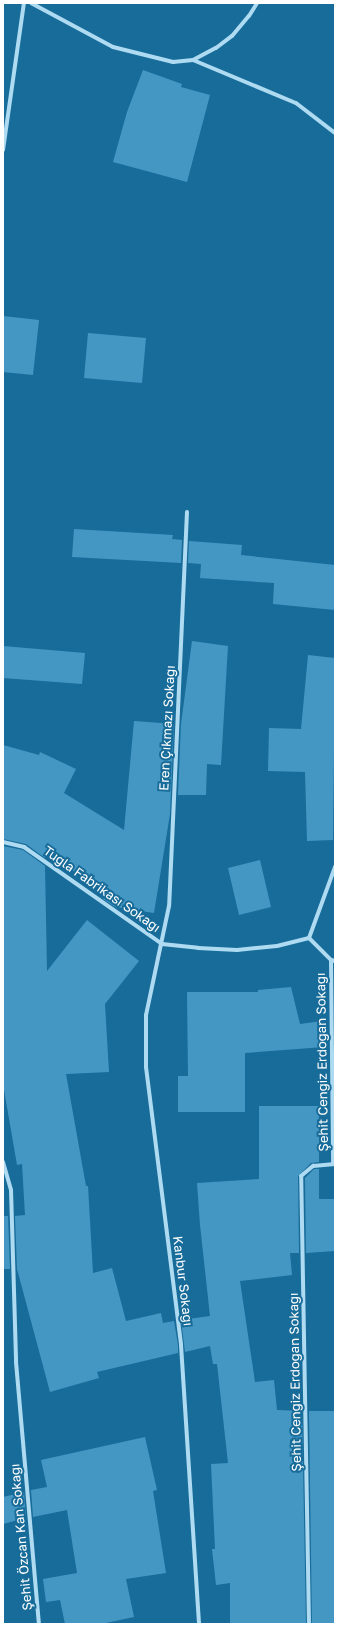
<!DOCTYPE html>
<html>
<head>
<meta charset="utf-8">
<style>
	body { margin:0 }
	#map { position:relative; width:338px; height:1627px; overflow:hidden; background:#186c9a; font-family:"Golos Text",sans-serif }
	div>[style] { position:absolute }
	.building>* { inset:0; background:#4597c3 }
	.minor>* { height:4px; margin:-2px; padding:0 2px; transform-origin:2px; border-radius:2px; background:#aedbf2 }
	span { translate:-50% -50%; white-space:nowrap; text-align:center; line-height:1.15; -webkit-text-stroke:4px #186c9a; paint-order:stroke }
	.street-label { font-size:13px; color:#fff }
	.frame { position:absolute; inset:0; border:4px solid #fff; pointer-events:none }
</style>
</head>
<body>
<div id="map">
	<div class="building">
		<div style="clip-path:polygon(143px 70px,182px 84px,181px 87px,210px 95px,187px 182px,113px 162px,127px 112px)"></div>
		<div style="clip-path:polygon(3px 316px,39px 320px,33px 375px,3px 372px)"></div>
		<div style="clip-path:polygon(88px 333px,146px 338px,142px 383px,84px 378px)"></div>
		<div style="clip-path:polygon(74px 529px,173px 535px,172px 539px,182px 540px,181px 563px,72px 557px)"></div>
		<div style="clip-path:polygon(189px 541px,242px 545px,241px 555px,335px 565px,335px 610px,273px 604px,274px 583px,200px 578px,201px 564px,188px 563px)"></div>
		<div style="clip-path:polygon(192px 641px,228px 646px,221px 765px,207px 764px,206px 795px,178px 795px,181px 724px)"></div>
		<div style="clip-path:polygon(3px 646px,85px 653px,82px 684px,3px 678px)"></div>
		<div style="clip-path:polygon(308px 655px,335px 658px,333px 840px,307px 841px,305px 772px,268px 771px,269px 728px,301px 729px)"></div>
		<div style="clip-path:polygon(134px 721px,174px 724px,170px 814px,154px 913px,115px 907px,103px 899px,108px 893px,45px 853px,45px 858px,26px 844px,3px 839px,3px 745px,39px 755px,40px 752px,76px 769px,64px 793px,124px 830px)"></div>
		<div style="clip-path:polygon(3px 846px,23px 850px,45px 866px,47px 971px,87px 920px,139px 961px,105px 1004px,109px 1072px,66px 1074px,86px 1186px,88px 1186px,93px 1273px,112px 1268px,126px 1321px,161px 1313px,163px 1323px,174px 1321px,178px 1345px,178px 1353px,97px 1372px,99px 1378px,50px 1392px,17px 1269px,15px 1216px,25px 1215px,22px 1164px,17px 1165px,3px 1084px)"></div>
		<div style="clip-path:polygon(260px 860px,271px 907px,239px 915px,228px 868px)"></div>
		<div style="clip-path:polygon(291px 987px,300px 1024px,322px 1021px,324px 1047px,245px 1053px,245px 1112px,178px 1112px,178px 1076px,188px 1076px,187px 992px,258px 992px,258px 990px)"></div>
		<div style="clip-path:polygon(259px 1106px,319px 1106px,319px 1162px,311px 1163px,298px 1176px,299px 1253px,290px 1253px,292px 1275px,240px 1281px,255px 1382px,274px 1380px,277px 1410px,302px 1411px,306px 1624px,230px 1624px,230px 1583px,216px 1585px,212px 1549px,215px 1549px,211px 1464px,228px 1463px,217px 1364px,213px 1364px,210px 1346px,185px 1352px,181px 1320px,210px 1316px,200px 1225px,197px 1183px,259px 1179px)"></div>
		<div style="clip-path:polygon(314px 1169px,319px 1169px,319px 1199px,335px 1199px,335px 1251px,306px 1253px,305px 1178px)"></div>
		<div style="clip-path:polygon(3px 1216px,8px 1216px,10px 1269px,3px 1269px)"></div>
		<div style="clip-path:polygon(309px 1411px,335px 1411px,335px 1624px,312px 1624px)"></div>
		<div style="clip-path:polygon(145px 1437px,157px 1490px,153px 1491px,166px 1573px,126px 1579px,134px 1617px,101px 1624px,65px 1624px,60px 1600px,46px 1602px,43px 1579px,77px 1573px,67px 1510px,33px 1517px,31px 1490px,47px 1487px,41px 1460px)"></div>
		<div style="clip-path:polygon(24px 1492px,26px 1518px,3px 1524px,3px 1497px)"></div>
	</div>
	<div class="minor">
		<div style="left:31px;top:3px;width:93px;rotate:28.2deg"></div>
		<div style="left:113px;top:47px;width:62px;rotate:14deg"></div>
		<div style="left:173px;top:62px;width:20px;rotate:-6deg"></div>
		<div style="left:193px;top:60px;width:26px;rotate:-28deg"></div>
		<div style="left:216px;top:48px;width:20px;rotate:-37deg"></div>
		<div style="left:232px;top:36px;width:26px;rotate:-50deg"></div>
		<div style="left:249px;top:16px;width:15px;rotate:-58deg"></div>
		<div style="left:193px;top:60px;width:112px;rotate:22.7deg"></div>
		<div style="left:296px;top:103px;width:49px;rotate:37.6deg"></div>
		<div style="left:3px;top:150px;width:148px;rotate:-81.9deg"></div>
		<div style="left:187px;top:512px;width:394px;rotate:92.6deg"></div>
		<div style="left:169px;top:906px;width:111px;rotate:101.9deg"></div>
		<div style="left:146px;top:1015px;width:52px;rotate:90deg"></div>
		<div style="left:146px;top:1067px;width:280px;rotate:82.8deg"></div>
		<div style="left:181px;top:1345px;width:280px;rotate:86.3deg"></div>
		<div style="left:3px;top:842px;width:22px;rotate:13deg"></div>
		<div style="left:24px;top:847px;width:169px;rotate:35.1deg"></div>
		<div style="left:162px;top:944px;width:36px;rotate:6deg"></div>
		<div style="left:198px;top:948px;width:39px;rotate:3deg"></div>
		<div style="left:237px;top:950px;width:40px;rotate:-5.7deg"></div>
		<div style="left:277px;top:946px;width:33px;rotate:-14deg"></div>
		<div style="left:309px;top:938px;width:76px;rotate:-69.9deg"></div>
		<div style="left:309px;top:938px;width:31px;rotate:45deg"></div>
		<div style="left:331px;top:960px;width:4px;rotate:14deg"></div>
		<div style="left:331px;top:960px;width:204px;rotate:89.4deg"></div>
		<div style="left:3px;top:1162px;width:29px;rotate:74deg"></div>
		<div style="left:11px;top:1190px;width:172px;rotate:88.3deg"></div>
		<div style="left:16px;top:1362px;width:263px;rotate:85deg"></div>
		<div style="left:309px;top:1624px;width:448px;rotate:-91deg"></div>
		<div style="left:301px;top:1176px;width:16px;rotate:-40deg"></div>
		<div style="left:313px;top:1166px;width:22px;rotate:-5deg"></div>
	</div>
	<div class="street-label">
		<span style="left:167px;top:728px;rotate:-87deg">Eren Çıkmazı Sokağı</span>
		<span style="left:102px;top:889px;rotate:35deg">Tuğla Fabrikası Sokağı</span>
		<span style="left:322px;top:1062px;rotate:-91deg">Şehit Cengiz Erdoğan Sokağı</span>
		<span style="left:183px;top:1281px;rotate:83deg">Kanbur Sokağı</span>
		<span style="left:295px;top:1382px;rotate:-91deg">Şehit Cengiz Erdoğan Sokağı</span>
		<span style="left:21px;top:1537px;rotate:-95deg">Şehit Özcan Kan Sokağı</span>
	</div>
	<div class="frame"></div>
</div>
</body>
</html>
